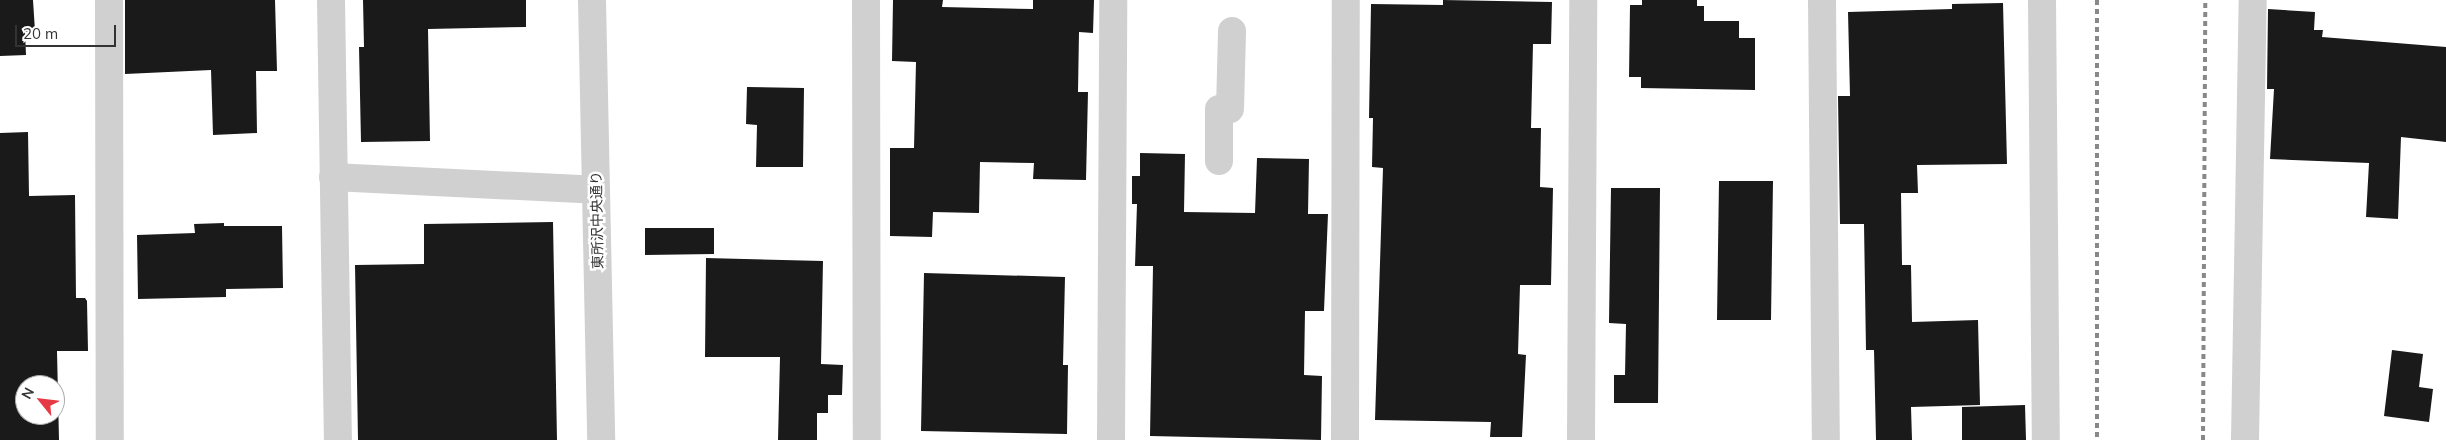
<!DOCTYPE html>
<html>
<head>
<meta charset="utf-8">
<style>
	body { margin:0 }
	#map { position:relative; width:2446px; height:440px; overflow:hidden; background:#fff; font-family:Mulish,"Noto Sans JP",sans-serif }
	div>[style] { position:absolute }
	.building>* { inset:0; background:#1a1a1a }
	.minor>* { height:28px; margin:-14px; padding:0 14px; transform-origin:14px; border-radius:14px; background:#d0d0d0 }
	.rail>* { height:4px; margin-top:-2px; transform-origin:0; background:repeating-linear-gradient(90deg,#888 0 5px,transparent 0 9px) }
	span { translate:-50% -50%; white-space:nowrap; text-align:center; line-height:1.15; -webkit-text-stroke:5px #fff; paint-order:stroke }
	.street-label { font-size:14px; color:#333 }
	.north { position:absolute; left:15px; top:375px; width:50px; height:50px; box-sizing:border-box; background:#fff; border:1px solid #adadad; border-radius:50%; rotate:299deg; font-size:14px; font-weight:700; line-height:20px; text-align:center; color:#333 }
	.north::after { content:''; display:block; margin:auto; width:18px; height:22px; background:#e63946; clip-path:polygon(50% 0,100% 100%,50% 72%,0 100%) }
	.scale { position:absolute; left:15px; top:25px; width:101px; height:22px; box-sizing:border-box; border:2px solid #333; border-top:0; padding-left:6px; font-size:15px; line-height:18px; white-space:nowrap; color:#333; -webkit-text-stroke:4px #fff; paint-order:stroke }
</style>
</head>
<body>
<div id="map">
	<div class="building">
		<div style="clip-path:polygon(0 0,33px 0,35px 31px,25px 32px,26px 55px,0 56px)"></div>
		<div style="clip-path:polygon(125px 0,275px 0,277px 71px,256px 71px,257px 133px,213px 135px,211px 70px,125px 74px)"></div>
		<div style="clip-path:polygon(363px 0,526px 0,526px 27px,428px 29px,430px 141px,361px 142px,359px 47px,364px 47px)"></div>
		<div style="clip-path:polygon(893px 0,943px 0,942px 7px,1033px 9px,1033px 0,1094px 0,1093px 33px,1079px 32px,1078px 92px,1088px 92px,1086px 180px,1033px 179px,1034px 163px,980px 162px,979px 213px,933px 212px,932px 237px,890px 236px,890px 148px,914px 148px,916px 62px,892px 61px)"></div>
		<div style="clip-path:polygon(1443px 0,1552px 2px,1551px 44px,1533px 44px,1531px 128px,1541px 128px,1540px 187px,1553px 188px,1551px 285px,1520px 285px,1518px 354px,1526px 355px,1522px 437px,1490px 437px,1491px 422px,1375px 420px,1383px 168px,1372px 167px,1373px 118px,1369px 118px,1371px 4px,1443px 5px)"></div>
		<div style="clip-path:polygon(1642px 0,1697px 0,1697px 6px,1704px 6px,1704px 21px,1739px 21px,1739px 38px,1755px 38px,1755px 90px,1641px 88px,1641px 77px,1629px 77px,1630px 5px,1642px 5px)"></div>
		<div style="clip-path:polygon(2003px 3px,2007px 164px,1917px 165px,1918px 193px,1901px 193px,1902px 265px,1911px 265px,1912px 322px,1978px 320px,1980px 405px,1911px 407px,1912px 440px,1876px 440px,1874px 350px,1866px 350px,1864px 224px,1840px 224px,1838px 96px,1850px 96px,1848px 12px,1952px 9px,1952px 4px)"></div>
		<div style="clip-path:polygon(2268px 9px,2315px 12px,2314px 30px,2323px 30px,2322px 37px,2446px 47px,2446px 142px,2401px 137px,2398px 219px,2366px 217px,2369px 163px,2270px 159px,2274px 89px,2267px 89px)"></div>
		<div style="clip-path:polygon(747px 87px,804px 88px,803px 167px,756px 167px,757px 125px,746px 124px)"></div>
		<div style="clip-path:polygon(evenodd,28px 132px,29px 196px,75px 195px,76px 298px,85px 298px,87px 301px,88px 351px,57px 351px,59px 440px,0 440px,0 133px,28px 132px,25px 385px,55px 385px,55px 415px,25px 415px,25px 385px)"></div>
		<div style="clip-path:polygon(1140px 153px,1185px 154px,1184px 212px,1255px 213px,1257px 158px,1309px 159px,1308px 214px,1328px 214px,1324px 311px,1305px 311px,1304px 375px,1322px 376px,1321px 440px,1150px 436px,1153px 266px,1135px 266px,1137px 204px,1132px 204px,1132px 176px,1140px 176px)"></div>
		<div style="clip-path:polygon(1719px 181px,1773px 181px,1771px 320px,1717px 320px)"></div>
		<div style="clip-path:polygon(1611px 188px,1660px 188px,1658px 403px,1614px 403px,1614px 375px,1625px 375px,1626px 324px,1609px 323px)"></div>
		<div style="clip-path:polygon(553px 222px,557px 440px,358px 440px,355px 265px,424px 264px,424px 224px)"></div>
		<div style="clip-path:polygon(224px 223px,224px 226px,282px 226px,283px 288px,226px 289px,226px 297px,138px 299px,137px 235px,195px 233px,194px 224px)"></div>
		<div style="clip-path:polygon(645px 228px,714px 228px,714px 254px,645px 255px)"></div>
		<div style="clip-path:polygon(706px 258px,823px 261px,821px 364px,843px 365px,842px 395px,828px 395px,828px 413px,817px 413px,817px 440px,778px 440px,780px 357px,705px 357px)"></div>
		<div style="clip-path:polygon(924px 273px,1065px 277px,1063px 365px,1068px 365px,1067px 434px,921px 431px)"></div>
		<div style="clip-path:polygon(2392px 350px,2423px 354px,2419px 387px,2433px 389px,2429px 422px,2384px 416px)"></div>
		<div style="clip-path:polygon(2025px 405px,2026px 440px,1962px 440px,1962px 407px)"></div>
	</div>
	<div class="minor">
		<div style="left:109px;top:0;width:440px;rotate:89.9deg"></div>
		<div style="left:331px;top:0;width:440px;rotate:89.1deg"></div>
		<div style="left:592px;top:0;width:440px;rotate:88.8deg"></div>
		<div style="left:866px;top:0;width:440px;rotate:89.9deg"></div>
		<div style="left:1822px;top:0;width:440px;rotate:89.5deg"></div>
		<div style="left:2042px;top:0;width:440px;rotate:89.5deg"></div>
		<div style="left:1230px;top:109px;width:78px;rotate:-88.5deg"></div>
		<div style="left:1219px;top:161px;width:52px;rotate:-90deg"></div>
		<div style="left:333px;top:177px;width:263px;rotate:2.8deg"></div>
		<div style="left:1111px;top:440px;width:440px;rotate:-89.7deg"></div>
		<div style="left:1345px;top:440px;width:440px;rotate:-89.9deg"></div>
		<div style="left:1581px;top:440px;width:440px;rotate:-89.7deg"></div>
		<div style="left:2245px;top:440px;width:440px;rotate:-89deg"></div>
	</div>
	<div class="rail">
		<div style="left:2097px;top:0;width:440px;rotate:90deg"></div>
		<div style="left:2203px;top:440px;width:440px;rotate:-89.7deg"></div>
	</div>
	<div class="street-label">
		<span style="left:597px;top:220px;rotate:-91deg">東所沢中央通り</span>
	</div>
	<div class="north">N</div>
	<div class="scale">20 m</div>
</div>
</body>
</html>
